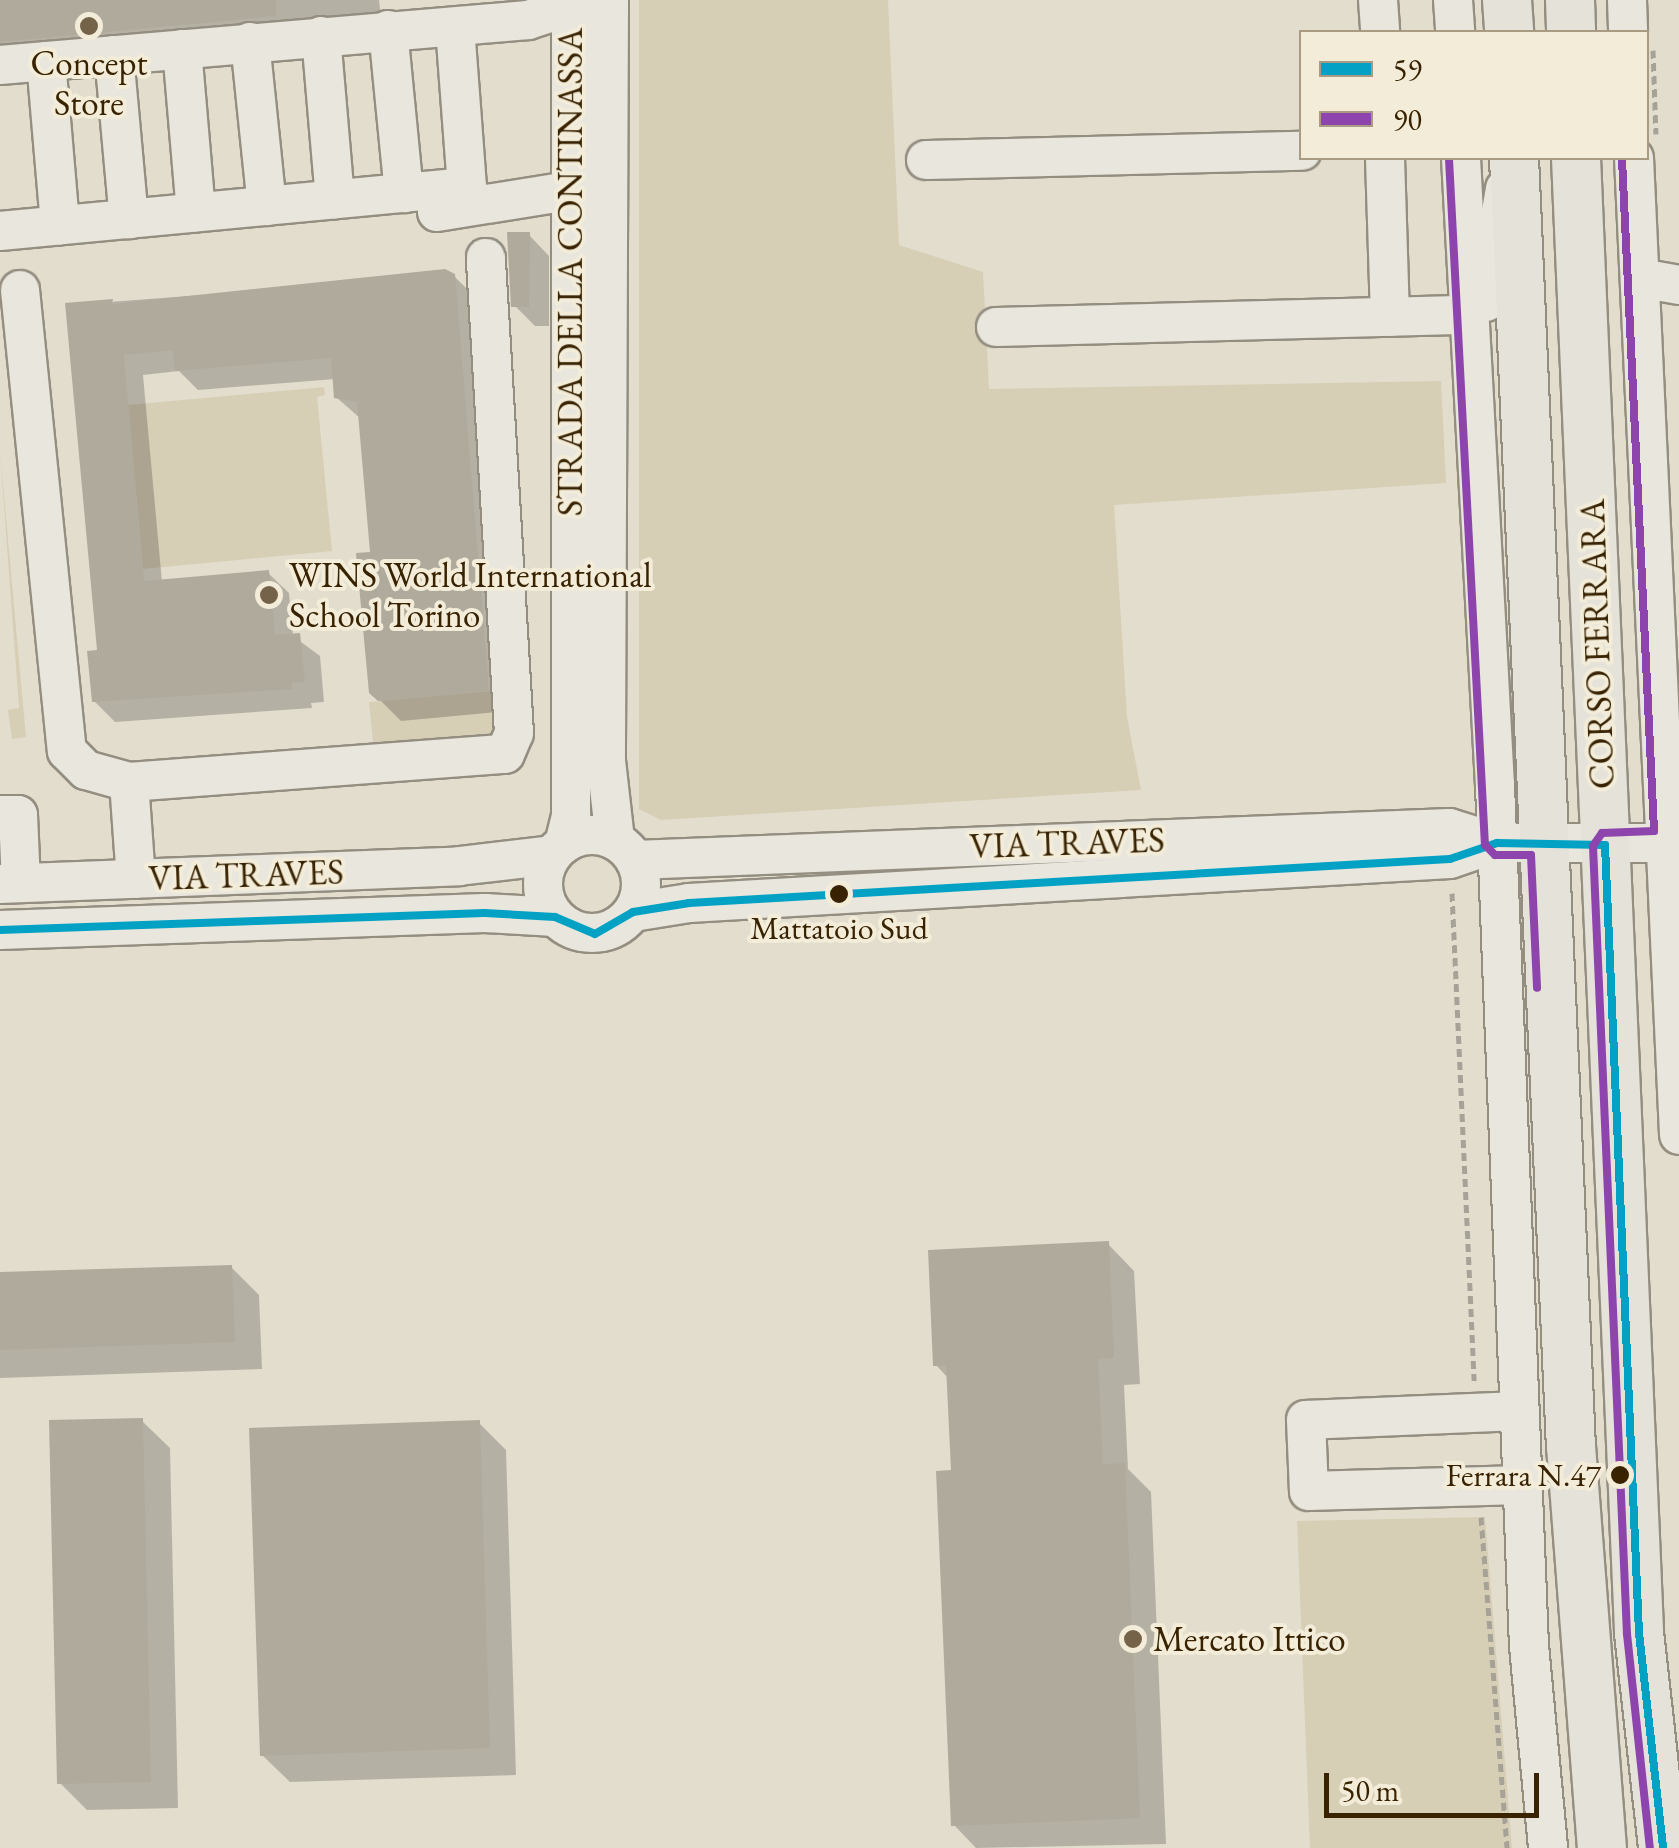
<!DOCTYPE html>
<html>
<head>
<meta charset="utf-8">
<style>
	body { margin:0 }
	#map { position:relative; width:1679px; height:1848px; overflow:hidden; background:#e3ddcd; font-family:"EB Garamond",serif }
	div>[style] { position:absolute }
	.green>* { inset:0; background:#d7ceb6 }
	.shadow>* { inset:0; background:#0003 }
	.building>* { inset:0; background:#b0aa9d }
	.path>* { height:5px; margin-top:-2.5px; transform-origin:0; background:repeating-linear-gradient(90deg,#a7a297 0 8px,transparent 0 13px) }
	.roads { filter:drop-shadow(2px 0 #948e81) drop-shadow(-2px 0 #948e81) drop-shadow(0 2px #948e81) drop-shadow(0 -2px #948e81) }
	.minor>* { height:38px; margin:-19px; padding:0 19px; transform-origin:19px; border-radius:19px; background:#e9e6de }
	.minor>.ring { margin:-19px; padding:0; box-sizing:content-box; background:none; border:38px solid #e9e6de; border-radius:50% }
	.major>* { height:48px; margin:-24px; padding:0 24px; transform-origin:24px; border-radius:24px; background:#e5e2d9 }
	.bus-1>* { height:8px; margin:-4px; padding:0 4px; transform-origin:4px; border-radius:4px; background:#03a2c4 }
	.bus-2>* { height:8px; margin:-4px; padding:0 4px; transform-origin:4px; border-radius:4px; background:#8e44ad }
	.dots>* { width:28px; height:28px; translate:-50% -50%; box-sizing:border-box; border:5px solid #f2ecd9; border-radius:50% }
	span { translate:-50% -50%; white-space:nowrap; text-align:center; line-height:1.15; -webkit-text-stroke:8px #f2ecd9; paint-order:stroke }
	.bus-label { font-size:32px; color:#382200 }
	.right { translate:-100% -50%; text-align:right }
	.poi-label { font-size:35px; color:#382200 }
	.left { translate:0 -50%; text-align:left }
	.street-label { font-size:35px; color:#382200 }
	.legend { position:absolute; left:1299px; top:30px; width:350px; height:130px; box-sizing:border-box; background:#f2ecd9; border:2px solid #a89b82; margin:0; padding:12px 18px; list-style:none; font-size:30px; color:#382200 }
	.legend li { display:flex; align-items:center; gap:20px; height:50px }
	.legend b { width:50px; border:2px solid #a89b82 }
	.scale { position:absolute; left:1324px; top:1773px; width:215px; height:45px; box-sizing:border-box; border:5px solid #382200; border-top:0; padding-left:12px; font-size:30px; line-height:35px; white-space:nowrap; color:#382200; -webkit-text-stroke:8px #f2ecd9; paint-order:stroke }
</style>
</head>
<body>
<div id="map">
	<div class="green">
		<div style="clip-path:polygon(639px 0,888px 0,899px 245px,983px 272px,989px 389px,1441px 381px,1446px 483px,1114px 505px,1127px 717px,1141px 790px,661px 820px,639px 809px)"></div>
		<div style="clip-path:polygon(324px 387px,325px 395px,317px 397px,332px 551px,143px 569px,128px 405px)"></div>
		<div style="clip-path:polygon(0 452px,26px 737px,12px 739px,8px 710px,19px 708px)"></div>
		<div style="clip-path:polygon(491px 691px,496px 738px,374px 752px,369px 702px)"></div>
		<div style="clip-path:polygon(1485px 1517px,1512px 1848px,1310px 1848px,1297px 1521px)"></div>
	</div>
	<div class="shadow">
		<div style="clip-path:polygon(0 0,379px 0,383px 35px,0 73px)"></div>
		<div style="clip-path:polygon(529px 235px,549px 256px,549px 326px,535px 326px,514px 305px)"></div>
		<div style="clip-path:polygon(454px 276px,475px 297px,508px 711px,401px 721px,371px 691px,373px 554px,361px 419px,336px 397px,335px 379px,198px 390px,179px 371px,143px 375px,162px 582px,268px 573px,289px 593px,293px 636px,320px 656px,324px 702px,311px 703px,312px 708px,115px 722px,94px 701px,100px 653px,68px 305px)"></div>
		<div style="clip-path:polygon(1108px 1244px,1134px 1271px,1140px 1384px,1124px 1385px,1128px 1469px,1151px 1492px,1166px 1844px,976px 1848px,954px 1825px,954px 1472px,949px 1379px,936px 1365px)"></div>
		<div style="clip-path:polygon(231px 1267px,259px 1295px,262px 1369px,0 1378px,0 1275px)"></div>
		<div style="clip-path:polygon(142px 1421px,170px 1448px,178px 1808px,87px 1810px,59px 1782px)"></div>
		<div style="clip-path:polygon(479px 1423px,506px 1450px,516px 1775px,290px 1782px,262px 1755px)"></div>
	</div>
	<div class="building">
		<div style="clip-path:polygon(0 0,276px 0,276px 16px,0 42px)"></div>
		<div style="clip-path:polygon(507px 232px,530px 232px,529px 307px,511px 307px)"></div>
		<div style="clip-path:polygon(445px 269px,455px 274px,489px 691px,378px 701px,369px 693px,356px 553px,370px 552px,357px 402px,334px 398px,331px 358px,175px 371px,173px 350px,124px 355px,144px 581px,269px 570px,275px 635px,300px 633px,305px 682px,292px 683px,292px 689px,92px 702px,87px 651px,97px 650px,65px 303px,113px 299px,112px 304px)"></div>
		<div style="clip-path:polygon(1109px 1241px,1114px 1358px,1098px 1359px,1103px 1464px,1125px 1463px,1140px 1818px,951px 1826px,936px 1471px,951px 1470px,946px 1366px,933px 1366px,928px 1250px)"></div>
		<div style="clip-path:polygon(232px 1265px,235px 1342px,0 1350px,0 1272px)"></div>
		<div style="clip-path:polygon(143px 1418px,151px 1782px,57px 1784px,49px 1420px)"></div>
		<div style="clip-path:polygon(480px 1420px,490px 1748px,260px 1756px,249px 1428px)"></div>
	</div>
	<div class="path">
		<div style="left:1653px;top:50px;width:84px;rotate:88deg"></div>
		<div style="left:1452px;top:893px;width:488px;rotate:87.4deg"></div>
		<div style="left:1481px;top:1517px;width:332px;rotate:85.5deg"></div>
	</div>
	<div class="roads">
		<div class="minor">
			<div style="left:609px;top:0;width:761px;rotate:90.23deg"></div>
			<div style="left:606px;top:761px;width:80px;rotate:83.5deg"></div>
			<div style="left:1378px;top:0;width:32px;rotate:86deg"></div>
			<div style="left:1453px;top:0;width:32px;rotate:86deg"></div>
			<div style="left:1627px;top:0;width:32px;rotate:88deg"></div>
			<div style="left:388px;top:30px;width:164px;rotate:84.4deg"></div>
			<div style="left:321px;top:36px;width:164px;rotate:85.1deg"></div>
			<div style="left:250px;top:42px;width:165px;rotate:84.1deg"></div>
			<div style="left:182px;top:49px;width:164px;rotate:85.1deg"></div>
			<div style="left:114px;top:55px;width:165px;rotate:84.8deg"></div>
			<div style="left:46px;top:61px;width:165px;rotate:85.1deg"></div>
			<div style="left:0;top:65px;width:530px;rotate:-4.87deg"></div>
			<div style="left:528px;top:20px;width:45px;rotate:-18deg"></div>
			<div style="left:1385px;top:158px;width:159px;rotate:88.2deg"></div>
			<div style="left:1461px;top:158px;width:628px;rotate:86.9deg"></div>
			<div style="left:1495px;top:785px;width:862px;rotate:87.74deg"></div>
			<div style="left:1529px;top:1646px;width:203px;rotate:84.6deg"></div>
			<div style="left:1634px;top:158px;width:978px;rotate:87.36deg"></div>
			<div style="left:926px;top:160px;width:376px;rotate:-1.4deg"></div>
			<div style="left:437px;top:212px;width:133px;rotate:-9.1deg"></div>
			<div style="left:0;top:231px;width:469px;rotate:-5.4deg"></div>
			<div style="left:467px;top:187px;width:160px;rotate:-94.3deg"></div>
			<div style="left:1640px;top:278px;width:40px;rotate:10deg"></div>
			<div style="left:20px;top:290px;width:463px;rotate:84.2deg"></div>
			<div style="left:67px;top:751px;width:27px;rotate:45deg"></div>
			<div style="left:86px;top:770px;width:45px;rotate:15.6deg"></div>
			<div style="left:129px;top:782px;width:97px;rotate:85.9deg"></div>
			<div style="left:1486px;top:302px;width:115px;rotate:-80.5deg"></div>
			<div style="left:996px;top:327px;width:472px;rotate:-1.5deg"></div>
			<div style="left:129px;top:782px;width:377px;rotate:-4.3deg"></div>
			<div style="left:505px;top:754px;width:23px;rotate:-67deg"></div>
			<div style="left:514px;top:733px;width:476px;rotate:-93.4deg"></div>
			<div style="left:0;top:815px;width:18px"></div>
			<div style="left:18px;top:815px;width:68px;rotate:87.5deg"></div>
			<div class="ring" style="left:543px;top:835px;width:60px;height:60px"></div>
			<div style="left:564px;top:844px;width:30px;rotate:-76deg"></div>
			<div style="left:571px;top:815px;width:815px;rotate:-90deg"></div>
			<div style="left:635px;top:860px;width:815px;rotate:-2.25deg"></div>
			<div style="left:1449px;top:828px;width:50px;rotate:17.4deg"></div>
			<div style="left:0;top:884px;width:459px;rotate:-2.2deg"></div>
			<div style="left:459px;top:866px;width:94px;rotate:-6.7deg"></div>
			<div style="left:633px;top:912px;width:57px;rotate:-9.1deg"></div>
			<div style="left:689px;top:903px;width:762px;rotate:-3.31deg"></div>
			<div style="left:1450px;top:859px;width:50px;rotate:-18.8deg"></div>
			<div style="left:1497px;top:843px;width:170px"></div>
			<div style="left:0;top:930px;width:485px;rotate:-2deg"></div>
			<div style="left:485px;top:913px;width:70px;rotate:3.3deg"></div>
			<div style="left:1518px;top:1411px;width:212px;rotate:177.6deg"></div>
			<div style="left:1306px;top:1420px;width:71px;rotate:87.6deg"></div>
			<div style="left:1309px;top:1491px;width:212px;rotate:-1.6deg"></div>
		</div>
		<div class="major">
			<div style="left:1507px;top:0;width:32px;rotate:86deg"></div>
			<div style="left:1570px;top:0;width:32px;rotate:88deg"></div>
			<div style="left:1514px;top:158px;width:1289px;rotate:87.47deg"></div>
			<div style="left:1571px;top:1446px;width:403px;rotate:85.6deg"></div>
			<div style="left:1576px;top:158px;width:1476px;rotate:87.55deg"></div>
			<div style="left:1639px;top:1633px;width:216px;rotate:83.6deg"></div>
		</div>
	</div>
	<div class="bus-1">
		<div style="left:0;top:930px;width:485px;rotate:-2deg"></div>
		<div style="left:485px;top:913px;width:70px;rotate:3.3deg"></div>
		<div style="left:555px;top:917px;width:43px;rotate:23deg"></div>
		<div style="left:595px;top:934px;width:44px;rotate:-30.1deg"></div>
		<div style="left:633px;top:912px;width:57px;rotate:-9.1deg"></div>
		<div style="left:689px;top:903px;width:762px;rotate:-3.31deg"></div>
		<div style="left:1450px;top:859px;width:50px;rotate:-18.8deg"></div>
		<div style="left:1497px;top:843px;width:108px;rotate:1.1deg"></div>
		<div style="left:1605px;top:845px;width:789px;rotate:87.53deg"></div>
		<div style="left:1639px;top:1633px;width:216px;rotate:83.6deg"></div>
	</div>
	<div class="bus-2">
		<div style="left:1449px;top:159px;width:687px;rotate:87deg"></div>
		<div style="left:1485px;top:845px;width:14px;rotate:45deg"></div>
		<div style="left:1495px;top:855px;width:36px"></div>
		<div style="left:1531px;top:855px;width:133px;rotate:87.4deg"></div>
		<div style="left:1622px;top:159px;width:673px;rotate:87.27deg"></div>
		<div style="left:1654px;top:831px;width:52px;rotate:177.8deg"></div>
		<div style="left:1602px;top:833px;width:16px;rotate:125deg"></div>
		<div style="left:1593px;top:846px;width:789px;rotate:87.53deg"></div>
		<div style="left:1627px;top:1634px;width:215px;rotate:83.9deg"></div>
	</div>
	<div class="dots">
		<div style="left:89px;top:26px;background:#746348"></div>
		<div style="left:269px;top:595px;background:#746348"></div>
		<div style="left:839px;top:894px;background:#382200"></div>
		<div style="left:1620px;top:1475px;background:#382200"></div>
		<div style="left:1133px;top:1639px;background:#746348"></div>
	</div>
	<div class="bus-label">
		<span style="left:839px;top:928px">Mattatoio Sud</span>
		<span class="right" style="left:1601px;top:1475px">Ferrara N.47</span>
	</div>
	<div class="poi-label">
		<span style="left:89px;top:83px">Concept<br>Store</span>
		<span class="left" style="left:289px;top:595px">WINS World International<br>School Torino</span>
		<span class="left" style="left:1153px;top:1639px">Mercato Ittico</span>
	</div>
	<div class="street-label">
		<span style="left:570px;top:272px;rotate:-90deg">STRADA DELLA CONTINASSA</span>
		<span style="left:1597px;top:644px;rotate:-92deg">CORSO FERRARA</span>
		<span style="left:1067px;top:843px;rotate:-2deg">VIA TRAVES</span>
		<span style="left:246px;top:875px;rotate:-2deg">VIA TRAVES</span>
	</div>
	<ul class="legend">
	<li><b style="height:12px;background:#03a2c4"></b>59</li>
	<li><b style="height:12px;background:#8e44ad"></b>90</li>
	</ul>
	<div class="scale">50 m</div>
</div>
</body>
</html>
